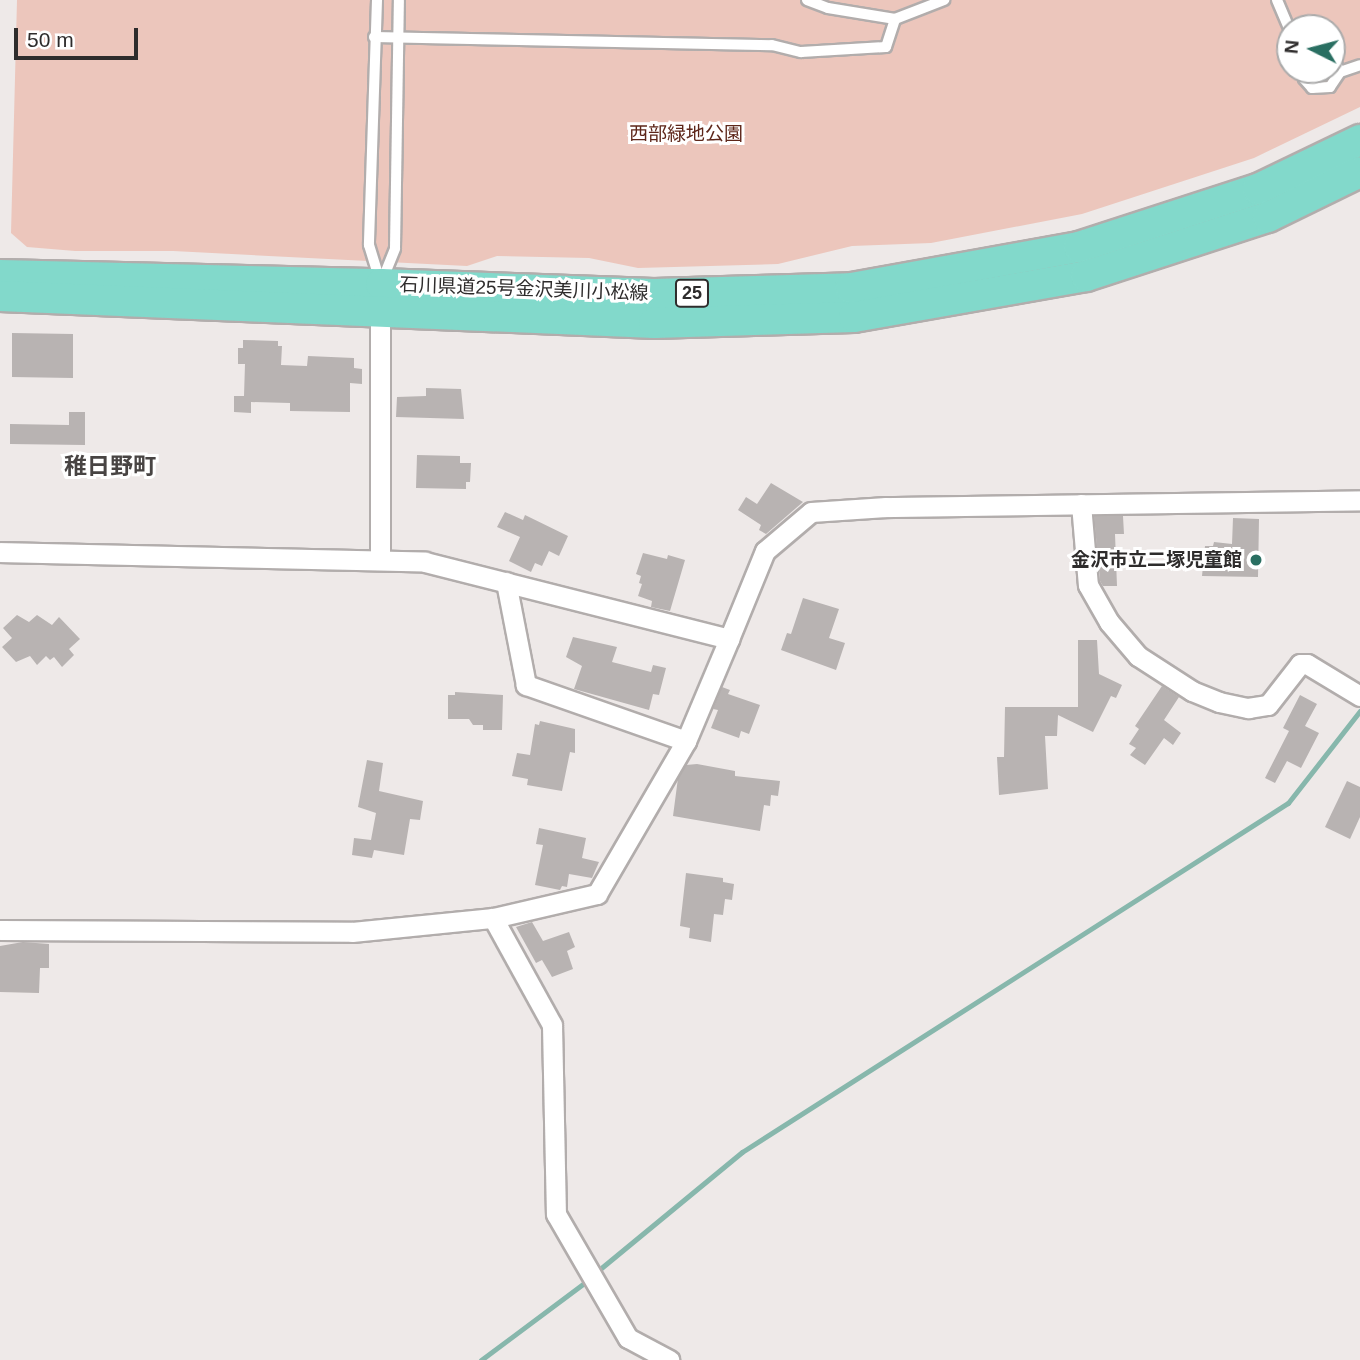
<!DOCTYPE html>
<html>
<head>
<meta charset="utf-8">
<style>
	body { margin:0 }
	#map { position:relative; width:1360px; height:1360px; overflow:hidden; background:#eee9e8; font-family:Helvetica,"Noto Sans JP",sans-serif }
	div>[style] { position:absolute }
	.green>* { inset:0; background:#ecc6bc }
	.stream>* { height:5px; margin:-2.5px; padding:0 2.5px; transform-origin:2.5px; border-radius:2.5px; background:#87b7ac }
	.building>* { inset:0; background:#b8b3b2 }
	.roads { filter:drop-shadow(2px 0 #b2adac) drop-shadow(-2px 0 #b2adac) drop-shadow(0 2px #b2adac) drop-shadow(0 -2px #b2adac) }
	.lane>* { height:10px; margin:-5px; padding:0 5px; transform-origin:5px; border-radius:5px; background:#fff }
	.street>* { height:19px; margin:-9.5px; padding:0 9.5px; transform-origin:9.5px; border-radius:9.5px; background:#fff }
	.primary>* { height:30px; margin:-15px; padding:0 15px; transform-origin:15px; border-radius:15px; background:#82d9cb }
	.dots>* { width:19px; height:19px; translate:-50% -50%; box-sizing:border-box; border:4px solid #fff; border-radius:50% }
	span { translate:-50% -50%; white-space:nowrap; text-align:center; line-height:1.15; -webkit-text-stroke:6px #fff; paint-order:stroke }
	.shield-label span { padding:2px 5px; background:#fff; border:2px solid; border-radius:5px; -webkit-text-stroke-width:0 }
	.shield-label { font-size:18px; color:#2e2c2c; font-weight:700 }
	.park-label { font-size:19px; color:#5d2619 }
	.street-label { font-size:19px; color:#2e2c2c }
	.poi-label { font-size:19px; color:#2e2c2c; font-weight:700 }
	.right { translate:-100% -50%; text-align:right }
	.quarter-label { font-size:23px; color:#484443; font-weight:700 }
	.north { position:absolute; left:1276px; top:14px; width:70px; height:70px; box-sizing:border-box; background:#fff; border:2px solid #ababab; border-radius:50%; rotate:276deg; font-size:19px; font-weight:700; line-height:28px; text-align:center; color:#2e2c2c }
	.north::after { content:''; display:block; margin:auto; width:24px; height:32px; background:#2a6f62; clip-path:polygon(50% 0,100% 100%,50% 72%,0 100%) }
	.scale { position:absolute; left:14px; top:28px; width:124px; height:32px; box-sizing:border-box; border:4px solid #2e2c2c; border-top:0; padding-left:9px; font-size:21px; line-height:24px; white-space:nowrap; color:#2e2c2c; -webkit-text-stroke:5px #fff; paint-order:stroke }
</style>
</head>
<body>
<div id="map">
	<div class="green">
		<div style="clip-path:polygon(evenodd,17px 0,1360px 0,1360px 107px,1254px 158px,1082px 214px,931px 243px,852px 246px,778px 264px,638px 268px,589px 258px,497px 256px,467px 266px,173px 251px,75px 251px,27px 247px,11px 233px,17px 0,1290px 28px,1332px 28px,1332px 70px,1290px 70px,1290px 28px)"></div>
	</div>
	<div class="stream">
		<div style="left:600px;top:1269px;width:184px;rotate:-39.5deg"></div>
		<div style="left:742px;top:1152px;width:648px;rotate:-32.59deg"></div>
		<div style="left:1288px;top:803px;width:117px;rotate:-52deg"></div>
		<div style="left:481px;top:1360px;width:132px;rotate:-36.7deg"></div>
	</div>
	<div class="building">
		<div style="clip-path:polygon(12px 333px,73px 334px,73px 378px,12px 377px)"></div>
		<div style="clip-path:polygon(243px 340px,278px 341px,278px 346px,282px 346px,281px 365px,307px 366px,308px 356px,354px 358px,354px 368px,362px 369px,362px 384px,350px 383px,350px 412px,290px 411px,290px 403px,251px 402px,251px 413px,234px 412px,234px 396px,244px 396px,245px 364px,238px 364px,238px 348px,243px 348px)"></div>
		<div style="clip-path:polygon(426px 388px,461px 389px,464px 419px,396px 417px,397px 397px,426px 396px)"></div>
		<div style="clip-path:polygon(69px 412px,85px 412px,85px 445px,10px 444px,10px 424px,69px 425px)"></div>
		<div style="clip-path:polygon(417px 455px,460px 456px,460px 463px,471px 463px,470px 482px,466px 482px,466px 489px,416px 488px)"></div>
		<div style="clip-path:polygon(771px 483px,803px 502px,766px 534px,759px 530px,761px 525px,738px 510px,746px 497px,757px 504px)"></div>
		<div style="clip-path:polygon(505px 512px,523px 520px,525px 515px,568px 536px,559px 556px,549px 551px,542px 566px,535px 563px,531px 572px,509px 561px,520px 537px,497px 527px)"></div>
		<div style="clip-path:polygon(1094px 516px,1123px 516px,1124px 534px,1115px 534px,1117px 586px,1103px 586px,1100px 581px)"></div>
		<div style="clip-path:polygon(1233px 518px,1259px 519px,1258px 577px,1202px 576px,1205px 546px,1213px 546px,1214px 542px,1232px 544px)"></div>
		<div style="clip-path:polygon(643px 553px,667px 559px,668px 555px,685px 560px,670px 611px,651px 607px,652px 601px,638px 596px,642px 584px,639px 583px,641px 576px,636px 574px)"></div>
		<div style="clip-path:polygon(803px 598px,839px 609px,829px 638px,845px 643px,836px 670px,781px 650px,787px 633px,791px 634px)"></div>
		<div style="clip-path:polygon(17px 615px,29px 622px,37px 615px,52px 625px,59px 617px,80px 639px,69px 649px,74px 655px,62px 667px,54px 657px,50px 660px,46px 656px,37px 665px,30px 656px,16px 662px,2px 647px,12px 638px,3px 628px)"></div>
		<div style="clip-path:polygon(573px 637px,617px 647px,612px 662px,651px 672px,653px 665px,666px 668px,659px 695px,653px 694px,649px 710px,574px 689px,582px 666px,566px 657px)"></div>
		<div style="clip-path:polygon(1078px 640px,1097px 640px,1099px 674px,1122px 685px,1116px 698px,1111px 696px,1093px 732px,1058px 715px,1057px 736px,1045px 736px,1048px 789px,999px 795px,997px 757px,1004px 757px,1005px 707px,1078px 707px)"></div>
		<div style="clip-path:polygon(1162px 686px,1179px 697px,1164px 720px,1181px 733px,1173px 745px,1164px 738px,1145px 765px,1130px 755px,1136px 748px,1129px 744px,1139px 729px,1135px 726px)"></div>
		<div style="clip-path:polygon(722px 687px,730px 690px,728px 694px,760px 705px,749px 734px,741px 731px,739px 738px,711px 728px,718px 710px,713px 709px)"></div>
		<div style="clip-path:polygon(455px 692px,503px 695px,502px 730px,483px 730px,483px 725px,473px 725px,469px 719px,448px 719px,448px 695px,455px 695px)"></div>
		<div style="clip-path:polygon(1300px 695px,1317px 704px,1305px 726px,1319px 733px,1301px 768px,1287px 761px,1275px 783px,1265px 778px,1289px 731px,1283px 728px)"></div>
		<div style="clip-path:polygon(540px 721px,575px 729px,575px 753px,570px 752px,562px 791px,527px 785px,528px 779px,512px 776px,517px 753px,530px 755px,535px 724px,539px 725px)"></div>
		<div style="clip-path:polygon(367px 760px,383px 763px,379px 791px,423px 801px,420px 820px,410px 819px,404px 855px,374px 850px,372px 858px,352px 855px,354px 838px,371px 840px,376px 813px,358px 807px)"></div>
		<div style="clip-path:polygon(697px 764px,735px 771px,735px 776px,780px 781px,778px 796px,771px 795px,770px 806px,764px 805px,760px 831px,673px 816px,678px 778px,686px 765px)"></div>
		<div style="clip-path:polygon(1347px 781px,1360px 787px,1360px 817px,1350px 839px,1325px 827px)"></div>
		<div style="clip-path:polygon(539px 828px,586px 838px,582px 858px,599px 862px,592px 878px,569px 874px,567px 887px,562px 886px,560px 890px,535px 885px,543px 845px,536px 844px)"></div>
		<div style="clip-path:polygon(686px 873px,723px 878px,723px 882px,734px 884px,732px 900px,725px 899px,723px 915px,714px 914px,711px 942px,689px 938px,690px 928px,680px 926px)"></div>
		<div style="clip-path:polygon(532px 922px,543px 941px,569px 932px,575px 947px,567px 951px,573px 969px,552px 977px,542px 960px,536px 963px,516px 927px)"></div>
		<div style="clip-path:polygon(23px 942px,49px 944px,49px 968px,40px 968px,39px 993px,0 992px,0 946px)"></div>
	</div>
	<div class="roads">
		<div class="lane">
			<div style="left:377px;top:0;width:245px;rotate:91.9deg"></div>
			<div style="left:369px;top:245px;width:37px;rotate:73deg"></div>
			<div style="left:807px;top:0;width:22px;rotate:21deg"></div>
			<div style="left:828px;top:8px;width:68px;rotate:9.3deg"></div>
			<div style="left:895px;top:19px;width:53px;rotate:-21.2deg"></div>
			<div style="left:1277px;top:0;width:33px;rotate:67deg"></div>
			<div style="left:374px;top:37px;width:398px;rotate:1.2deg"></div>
			<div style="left:772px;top:45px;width:30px;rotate:14deg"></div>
			<div style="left:801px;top:52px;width:85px;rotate:-3.4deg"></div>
			<div style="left:886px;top:47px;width:29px;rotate:-72deg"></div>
			<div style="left:1302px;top:70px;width:9px;rotate:77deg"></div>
			<div style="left:1304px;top:79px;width:12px;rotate:48deg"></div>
			<div style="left:1312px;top:88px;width:18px;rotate:-3deg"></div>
			<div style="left:1330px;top:87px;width:18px;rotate:-56deg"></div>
			<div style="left:1340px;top:72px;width:19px;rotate:-115deg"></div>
			<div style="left:1340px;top:72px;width:21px;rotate:-19deg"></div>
			<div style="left:382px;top:281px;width:35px;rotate:-68deg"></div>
			<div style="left:395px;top:248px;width:248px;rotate:-89.1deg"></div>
		</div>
		<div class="street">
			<div style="left:1081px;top:504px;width:81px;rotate:85.1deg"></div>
			<div style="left:1088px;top:585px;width:43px;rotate:60.4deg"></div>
			<div style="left:1109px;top:622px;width:45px;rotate:49.5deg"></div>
			<div style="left:1138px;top:656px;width:64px;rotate:32.9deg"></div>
			<div style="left:1192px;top:691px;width:29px;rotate:22deg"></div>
			<div style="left:1219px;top:702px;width:30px;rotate:12deg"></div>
			<div style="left:1248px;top:708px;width:20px;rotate:-9deg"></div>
			<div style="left:1268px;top:705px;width:52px;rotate:-52deg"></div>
			<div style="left:1300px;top:664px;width:7px"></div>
			<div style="left:1307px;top:664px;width:62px;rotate:31.1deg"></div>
			<div style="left:0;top:552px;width:425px;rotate:1.3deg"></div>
			<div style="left:425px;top:562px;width:314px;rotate:14.2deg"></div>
			<div style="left:729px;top:639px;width:95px;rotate:-67.8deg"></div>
			<div style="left:765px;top:551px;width:60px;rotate:-40.3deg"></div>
			<div style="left:811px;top:512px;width:75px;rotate:-3.8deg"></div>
			<div style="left:886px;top:507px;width:474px;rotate:-0.8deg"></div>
			<div style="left:380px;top:560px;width:258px;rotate:-90deg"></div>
			<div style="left:686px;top:741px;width:111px;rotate:-67.1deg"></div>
			<div style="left:493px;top:918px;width:107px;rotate:-13deg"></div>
			<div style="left:597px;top:894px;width:177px;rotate:-59.8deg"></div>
			<div style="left:686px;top:741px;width:170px;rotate:-160.7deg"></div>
			<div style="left:526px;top:685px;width:105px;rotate:-101deg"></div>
			<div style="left:0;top:930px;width:352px;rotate:0.3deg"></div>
			<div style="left:352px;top:932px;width:142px;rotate:-5.7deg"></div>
			<div style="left:493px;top:918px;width:122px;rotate:61.1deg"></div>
			<div style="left:552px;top:1025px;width:189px;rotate:88.8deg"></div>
			<div style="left:556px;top:1214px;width:143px;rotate:59.9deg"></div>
			<div style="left:628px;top:1338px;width:47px;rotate:28.2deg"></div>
		</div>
		<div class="primary">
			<div style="left:0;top:275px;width:381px;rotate:1.4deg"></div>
			<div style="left:381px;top:284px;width:273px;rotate:2.1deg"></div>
			<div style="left:654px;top:294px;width:197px;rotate:-1.7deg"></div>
			<div style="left:851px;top:288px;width:232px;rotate:-10.2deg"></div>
			<div style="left:1079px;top:247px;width:188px;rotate:-18deg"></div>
			<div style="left:1258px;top:189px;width:113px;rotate:-25.7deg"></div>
			<div style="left:0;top:296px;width:655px;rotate:2.36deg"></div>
			<div style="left:654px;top:323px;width:200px;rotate:-1.7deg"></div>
			<div style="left:854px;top:317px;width:236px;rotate:-10deg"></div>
			<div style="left:1086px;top:276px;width:191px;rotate:-18deg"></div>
			<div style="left:1268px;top:217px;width:102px;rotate:-26.1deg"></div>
		</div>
	</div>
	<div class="dots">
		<div style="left:1256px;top:560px;background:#2a6f62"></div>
	</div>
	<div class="shield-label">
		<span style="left:692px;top:293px">25</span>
	</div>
	<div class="park-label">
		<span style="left:686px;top:134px">西部緑地公園</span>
	</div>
	<div class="street-label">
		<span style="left:524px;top:289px;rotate:2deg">石川県道25号金沢美川小松線</span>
	</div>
	<div class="poi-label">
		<span class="right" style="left:1242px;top:560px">金沢市立二塚児童館</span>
	</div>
	<div class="quarter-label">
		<span style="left:110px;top:466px">稚日野町</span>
	</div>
	<div class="north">N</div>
	<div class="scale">50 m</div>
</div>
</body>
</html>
